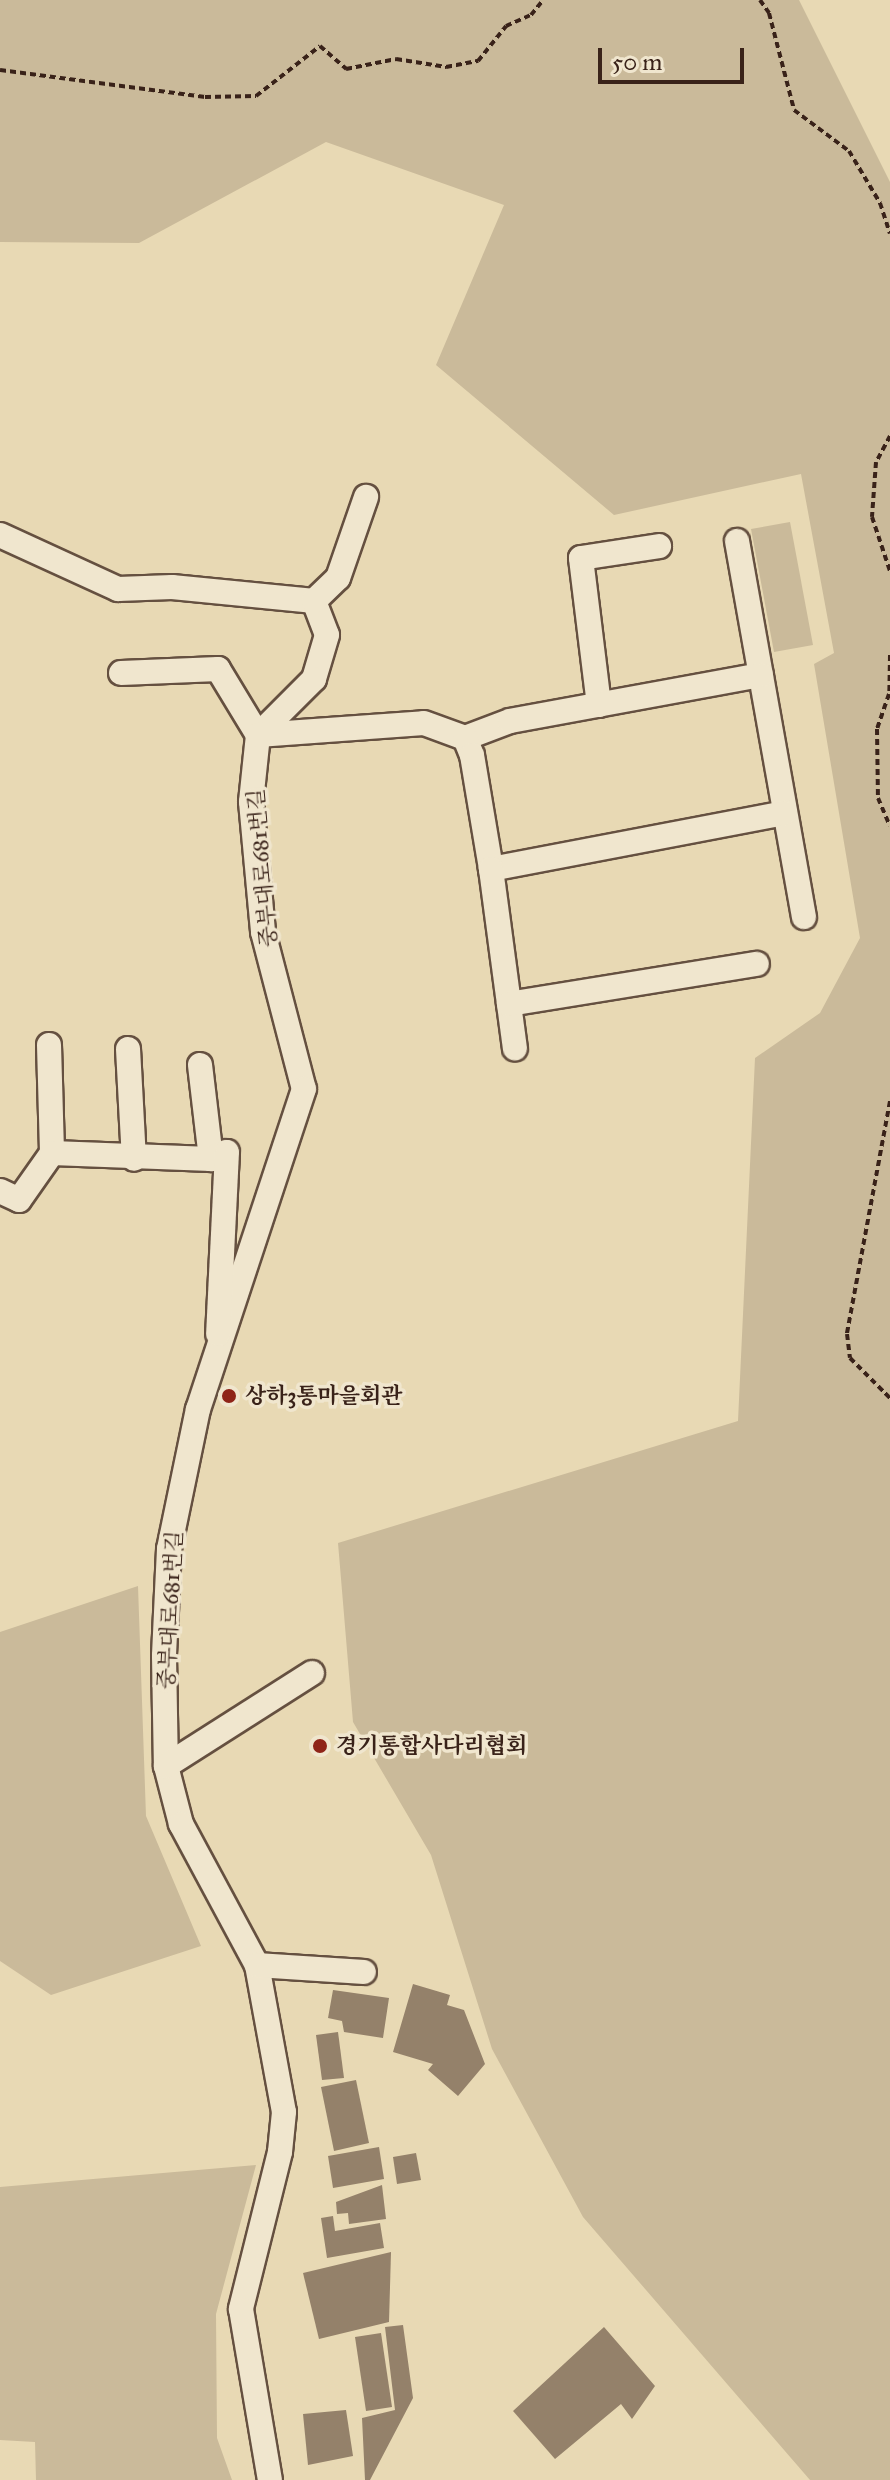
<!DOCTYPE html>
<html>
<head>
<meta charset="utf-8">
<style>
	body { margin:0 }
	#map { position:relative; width:890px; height:2480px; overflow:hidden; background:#e8d9b4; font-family:"IM FELL Great Primer","Noto Serif KR",serif }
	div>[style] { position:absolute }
	.green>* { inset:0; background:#caba9a }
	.building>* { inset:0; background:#94816a }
	.path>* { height:4px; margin-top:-2px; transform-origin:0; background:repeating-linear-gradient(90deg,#392219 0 6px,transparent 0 10px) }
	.roads { filter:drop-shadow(2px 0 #655040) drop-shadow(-2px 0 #655040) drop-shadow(0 2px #655040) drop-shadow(0 -2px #655040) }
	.minor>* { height:24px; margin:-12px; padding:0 12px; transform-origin:12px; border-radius:12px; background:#f0e6ce }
	.dots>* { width:22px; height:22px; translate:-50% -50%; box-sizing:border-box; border:4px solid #f0e6ce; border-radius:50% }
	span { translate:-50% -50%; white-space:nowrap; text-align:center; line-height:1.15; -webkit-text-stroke:7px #f0e6ce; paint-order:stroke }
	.street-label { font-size:22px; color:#392219 }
	.poi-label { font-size:22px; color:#392219; font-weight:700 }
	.left { translate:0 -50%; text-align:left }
	.scale { position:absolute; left:598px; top:48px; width:146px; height:36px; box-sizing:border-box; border:4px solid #392219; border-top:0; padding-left:10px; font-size:24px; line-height:28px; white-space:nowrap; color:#392219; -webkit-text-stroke:6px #f0e6ce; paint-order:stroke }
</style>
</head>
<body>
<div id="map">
	<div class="green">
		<div style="clip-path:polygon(0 0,799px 0,890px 182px,890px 2480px,810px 2480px,583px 2217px,492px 2049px,431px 1855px,353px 1722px,338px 1543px,738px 1421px,755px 1058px,820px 1013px,860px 938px,814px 664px,834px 653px,801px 474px,614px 515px,436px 365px,504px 205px,326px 142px,139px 243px,0 242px)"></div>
		<div style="clip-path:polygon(790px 522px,813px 645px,774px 652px,751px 529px)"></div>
		<div style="clip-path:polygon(138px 1586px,146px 1816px,201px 1946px,51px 1995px,0 1961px,0 1632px)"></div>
		<div style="clip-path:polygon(256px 2165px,216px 2314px,217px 2438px,232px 2480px,36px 2480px,35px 2442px,0 2440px,0 2187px)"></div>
	</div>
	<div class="building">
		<div style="clip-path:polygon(413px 1984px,450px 1995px,447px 2005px,464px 2010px,485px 2064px,458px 2096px,428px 2070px,433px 2064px,393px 2052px)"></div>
		<div style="clip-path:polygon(333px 1990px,389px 1998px,383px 2038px,344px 2032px,342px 2021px,328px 2018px)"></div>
		<div style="clip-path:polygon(338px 2032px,344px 2078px,322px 2080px,316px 2035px)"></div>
		<div style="clip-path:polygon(356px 2080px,369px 2143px,334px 2151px,321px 2087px)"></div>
		<div style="clip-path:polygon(379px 2147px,384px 2179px,333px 2188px,328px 2156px)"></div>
		<div style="clip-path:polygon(416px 2153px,421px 2180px,397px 2184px,393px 2157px)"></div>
		<div style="clip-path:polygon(382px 2185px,386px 2219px,349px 2224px,348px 2213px,337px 2214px,336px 2202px)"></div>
		<div style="clip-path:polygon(333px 2216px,335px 2231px,380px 2223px,384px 2248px,327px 2258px,321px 2218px)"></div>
		<div style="clip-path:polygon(391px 2252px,389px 2322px,319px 2339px,303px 2273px)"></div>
		<div style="clip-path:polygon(403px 2325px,413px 2398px,370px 2480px,365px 2480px,362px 2418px,395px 2410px,385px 2327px)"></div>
		<div style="clip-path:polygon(604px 2327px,655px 2386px,632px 2419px,621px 2404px,555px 2459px,513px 2411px)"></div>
		<div style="clip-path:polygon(381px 2333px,392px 2407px,366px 2411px,355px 2337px)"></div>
		<div style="clip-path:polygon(346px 2410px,353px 2456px,308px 2465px,303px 2414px)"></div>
	</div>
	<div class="path">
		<div style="left:760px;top:0;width:16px;rotate:55deg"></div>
		<div style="left:769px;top:13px;width:100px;rotate:75.5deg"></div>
		<div style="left:794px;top:110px;width:69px;rotate:36.7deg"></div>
		<div style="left:849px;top:151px;width:61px;rotate:59.2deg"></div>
		<div style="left:880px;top:203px;width:32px;rotate:72deg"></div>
		<div style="left:0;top:70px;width:207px;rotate:7.5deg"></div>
		<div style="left:205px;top:97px;width:51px;rotate:-1.1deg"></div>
		<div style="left:256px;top:96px;width:81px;rotate:-38deg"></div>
		<div style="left:320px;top:46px;width:35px;rotate:41deg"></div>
		<div style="left:346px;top:69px;width:51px;rotate:-11.3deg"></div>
		<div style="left:396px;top:59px;width:51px;rotate:9.1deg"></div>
		<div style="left:446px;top:67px;width:33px;rotate:-11deg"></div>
		<div style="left:478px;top:61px;width:45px;rotate:-51.3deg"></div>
		<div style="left:506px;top:26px;width:27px;rotate:-24deg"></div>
		<div style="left:531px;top:15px;width:19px;rotate:-51deg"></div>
		<div style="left:890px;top:436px;width:30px;rotate:118deg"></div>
		<div style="left:876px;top:462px;width:55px;rotate:94.2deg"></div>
		<div style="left:872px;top:517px;width:57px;rotate:71.6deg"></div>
		<div style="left:890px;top:655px;width:39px;rotate:91deg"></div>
		<div style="left:889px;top:694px;width:37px;rotate:109deg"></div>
		<div style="left:877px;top:729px;width:69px;rotate:89.2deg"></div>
		<div style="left:878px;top:798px;width:30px;rotate:67deg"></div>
		<div style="left:890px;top:1101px;width:237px;rotate:100.5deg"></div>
		<div style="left:847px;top:1334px;width:24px;rotate:83deg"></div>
		<div style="left:850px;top:1358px;width:57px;rotate:45deg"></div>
	</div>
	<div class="roads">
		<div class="minor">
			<div style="left:0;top:535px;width:130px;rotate:24.6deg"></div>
			<div style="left:118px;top:589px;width:54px;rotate:-2.1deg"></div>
			<div style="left:172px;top:587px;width:143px;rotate:5.6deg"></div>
			<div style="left:314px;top:601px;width:36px;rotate:69deg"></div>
			<div style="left:327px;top:635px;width:46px;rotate:106.5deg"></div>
			<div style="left:314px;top:679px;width:79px;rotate:135deg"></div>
			<div style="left:737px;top:541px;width:382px;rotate:79.9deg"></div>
			<div style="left:314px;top:601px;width:33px;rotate:-44deg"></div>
			<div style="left:338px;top:578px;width:86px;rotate:-70.9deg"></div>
			<div style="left:121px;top:673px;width:97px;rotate:-2.4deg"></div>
			<div style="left:218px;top:669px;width:77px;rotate:58.8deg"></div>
			<div style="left:599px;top:705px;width:148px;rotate:-97deg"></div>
			<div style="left:581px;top:558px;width:79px;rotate:-8.7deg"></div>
			<div style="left:258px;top:735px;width:67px;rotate:96deg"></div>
			<div style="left:251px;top:802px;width:131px;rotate:84.7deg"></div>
			<div style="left:263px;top:932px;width:162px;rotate:75.4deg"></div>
			<div style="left:304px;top:1089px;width:337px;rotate:108.3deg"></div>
			<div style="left:198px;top:1409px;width:143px;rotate:101.7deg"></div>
			<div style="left:169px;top:1549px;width:107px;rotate:92.7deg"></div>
			<div style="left:164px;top:1656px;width:110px;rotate:89deg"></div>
			<div style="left:166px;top:1766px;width:60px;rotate:75.5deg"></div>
			<div style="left:181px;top:1824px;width:160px;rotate:61.7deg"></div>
			<div style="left:257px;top:1965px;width:149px;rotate:79.6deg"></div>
			<div style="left:284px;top:2112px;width:40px;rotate:95.7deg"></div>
			<div style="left:280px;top:2152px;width:162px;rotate:104deg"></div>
			<div style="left:241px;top:2309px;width:173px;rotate:80.4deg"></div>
			<div style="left:258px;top:735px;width:166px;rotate:-4.1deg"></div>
			<div style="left:424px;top:723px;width:44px;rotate:20.1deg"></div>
			<div style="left:465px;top:738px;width:48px;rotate:-20.7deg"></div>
			<div style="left:510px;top:721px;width:255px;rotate:-10.4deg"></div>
			<div style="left:465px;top:738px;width:18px;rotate:68deg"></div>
			<div style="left:472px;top:755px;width:116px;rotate:80.5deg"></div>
			<div style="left:491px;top:869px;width:299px;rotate:-10.8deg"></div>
			<div style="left:491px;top:869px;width:181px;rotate:82.4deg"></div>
			<div style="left:509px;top:1004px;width:251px;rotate:-9.2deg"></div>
			<div style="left:49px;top:1045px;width:108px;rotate:88.4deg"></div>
			<div style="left:128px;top:1049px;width:110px;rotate:86.9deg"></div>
			<div style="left:200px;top:1065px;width:95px;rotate:83.3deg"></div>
			<div style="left:0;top:1191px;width:21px;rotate:25deg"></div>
			<div style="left:19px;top:1200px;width:57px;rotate:-54.9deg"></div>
			<div style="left:52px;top:1153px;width:159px;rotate:2.2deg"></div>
			<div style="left:211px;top:1159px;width:17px;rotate:-24deg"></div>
			<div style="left:227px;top:1152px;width:182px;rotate:92.8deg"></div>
			<div style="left:166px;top:1766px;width:173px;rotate:-32.5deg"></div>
			<div style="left:257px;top:1965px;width:107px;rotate:3.7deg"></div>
		</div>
	</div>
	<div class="dots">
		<div style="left:229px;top:1396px;background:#8f2418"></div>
		<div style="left:320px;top:1746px;background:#8f2418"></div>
	</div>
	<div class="street-label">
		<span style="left:262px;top:868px;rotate:-95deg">중부대로681번길</span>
		<span style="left:170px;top:1610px;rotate:-87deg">중부대로681번길</span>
	</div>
	<div class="poi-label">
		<span class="left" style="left:245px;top:1396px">상하3통마을회관</span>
		<span class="left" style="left:336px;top:1746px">경기통합사다리협회</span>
	</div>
	<div class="scale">50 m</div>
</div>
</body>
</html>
